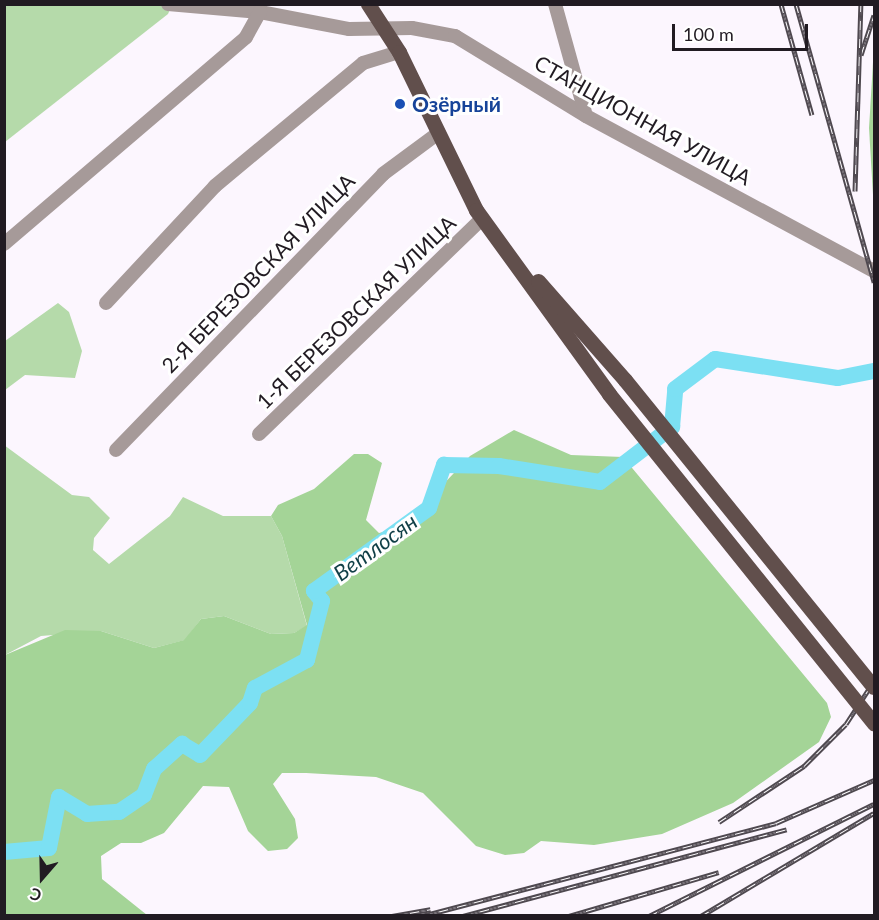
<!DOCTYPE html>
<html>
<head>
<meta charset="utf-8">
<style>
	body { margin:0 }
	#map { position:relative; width:879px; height:920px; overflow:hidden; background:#fcf6fe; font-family:Lato,sans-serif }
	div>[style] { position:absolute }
	.green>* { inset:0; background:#b5daaa }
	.forest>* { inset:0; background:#a4d497 }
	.river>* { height:16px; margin:-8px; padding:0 8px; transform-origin:8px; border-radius:8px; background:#7ce0f3 }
	.minor>* { height:14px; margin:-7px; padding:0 7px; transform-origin:7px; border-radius:7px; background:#a69a99 }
	.major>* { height:15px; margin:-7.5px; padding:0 7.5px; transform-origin:7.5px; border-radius:7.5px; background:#614f4c }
	.rail>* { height:5px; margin-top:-2.5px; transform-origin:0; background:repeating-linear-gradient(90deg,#fff 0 9px,#4f4950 0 18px); box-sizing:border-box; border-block:2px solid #4f4950 }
	.major-bridge>* { height:15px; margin:-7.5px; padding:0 7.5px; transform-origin:7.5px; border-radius:7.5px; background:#614f4c }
	.dots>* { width:16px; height:16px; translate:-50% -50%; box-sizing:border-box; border:3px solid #fff; border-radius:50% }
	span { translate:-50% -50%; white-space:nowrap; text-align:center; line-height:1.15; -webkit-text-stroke:6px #fff; paint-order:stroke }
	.transit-label { font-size:21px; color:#164399; font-weight:700 }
	.left { translate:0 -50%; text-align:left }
	.street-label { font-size:21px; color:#211b22 }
	.water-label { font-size:22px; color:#103f47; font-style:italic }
	.frame { position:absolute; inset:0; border:6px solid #211b22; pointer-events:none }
	.north { position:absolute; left:12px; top:848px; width:60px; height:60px; -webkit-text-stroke:4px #fff; paint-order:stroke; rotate:200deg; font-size:16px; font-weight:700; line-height:24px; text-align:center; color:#211b22 }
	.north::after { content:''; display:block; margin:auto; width:21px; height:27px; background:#211b22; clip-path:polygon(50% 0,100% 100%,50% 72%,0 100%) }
	.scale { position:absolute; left:672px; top:24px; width:136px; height:27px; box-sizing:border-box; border:3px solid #211b22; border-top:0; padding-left:8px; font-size:18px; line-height:21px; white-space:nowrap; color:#211b22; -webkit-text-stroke:4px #fff; paint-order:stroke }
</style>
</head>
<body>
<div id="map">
	<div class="green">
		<div style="clip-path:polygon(5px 5px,172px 5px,168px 14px,5px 142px)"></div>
		<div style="clip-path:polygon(58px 303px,69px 312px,82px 351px,75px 378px,25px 375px,5px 390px,5px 341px)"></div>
		<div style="clip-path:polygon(4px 445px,72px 495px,89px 497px,110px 518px,94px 538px,93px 550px,109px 564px,170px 516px,183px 497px,223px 516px,271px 516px,282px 536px,307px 626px,294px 633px,271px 634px,224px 616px,201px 619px,185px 640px,154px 648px,101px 631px,41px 636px,5px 655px)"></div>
	</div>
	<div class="forest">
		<div style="clip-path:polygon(874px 46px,874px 212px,869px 128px)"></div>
		<div style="clip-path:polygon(514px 430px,571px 455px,623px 457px,827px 703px,831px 717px,819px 742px,733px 803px,662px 834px,594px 845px,541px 841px,524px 853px,505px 855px,476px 846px,423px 793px,376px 777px,306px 773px,282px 773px,273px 784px,295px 819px,298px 838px,287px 849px,268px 851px,248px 831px,229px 787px,203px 786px,164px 833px,141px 843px,121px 843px,101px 856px,102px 879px,147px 915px,5px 915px,5px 655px,65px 630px,101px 631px,154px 648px,184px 640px,201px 619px,224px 616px,271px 634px,294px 633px,307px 625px,282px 536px,271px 516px,278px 505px,314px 489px,354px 454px,368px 454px,382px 463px,366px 520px,379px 533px,403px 527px,470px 456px)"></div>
	</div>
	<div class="river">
		<div style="left:4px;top:852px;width:45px;rotate:-5.1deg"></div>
		<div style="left:49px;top:848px;width:52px;rotate:-78.9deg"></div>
		<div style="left:59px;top:797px;width:33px;rotate:31deg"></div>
		<div style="left:87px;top:814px;width:32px;rotate:-4deg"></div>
		<div style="left:119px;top:812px;width:30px;rotate:-34deg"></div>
		<div style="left:144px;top:795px;width:28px;rotate:-69deg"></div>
		<div style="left:154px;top:769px;width:38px;rotate:-42deg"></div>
		<div style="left:182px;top:744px;width:21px;rotate:31deg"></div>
		<div style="left:200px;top:755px;width:72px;rotate:-46.1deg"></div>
		<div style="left:250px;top:703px;width:16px;rotate:-72deg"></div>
		<div style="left:255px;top:688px;width:59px;rotate:-28.3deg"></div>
		<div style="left:307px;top:660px;width:61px;rotate:-75.7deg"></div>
		<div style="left:322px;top:601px;width:13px;rotate:-129deg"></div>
		<div style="left:314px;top:591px;width:142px;rotate:-35.8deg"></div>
		<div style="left:429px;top:508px;width:46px;rotate:-70.8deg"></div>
		<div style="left:444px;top:465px;width:55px;rotate:1deg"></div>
		<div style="left:499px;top:466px;width:102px;rotate:9deg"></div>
		<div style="left:600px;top:482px;width:91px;rotate:-37.4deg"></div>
		<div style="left:672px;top:427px;width:38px;rotate:-85deg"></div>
		<div style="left:675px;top:389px;width:50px;rotate:-36.9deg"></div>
		<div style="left:715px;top:359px;width:124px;rotate:8.8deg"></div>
		<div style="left:838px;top:378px;width:37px;rotate:-11deg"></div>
	</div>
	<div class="minor">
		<div style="left:168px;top:4px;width:92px;rotate:5deg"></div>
		<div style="left:260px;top:12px;width:91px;rotate:10.8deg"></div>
		<div style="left:349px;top:29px;width:63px;rotate:-0.9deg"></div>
		<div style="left:412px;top:28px;width:44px;rotate:10.5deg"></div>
		<div style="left:455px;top:36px;width:153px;rotate:31.4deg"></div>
		<div style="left:586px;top:116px;width:327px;rotate:28.3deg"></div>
		<div style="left:555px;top:4px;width:116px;rotate:74.5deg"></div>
		<div style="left:4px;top:244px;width:318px;rotate:-40.5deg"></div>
		<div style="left:246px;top:37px;width:29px;rotate:-61deg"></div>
		<div style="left:106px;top:303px;width:160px;rotate:-47deg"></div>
		<div style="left:215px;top:186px;width:192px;rotate:-39.7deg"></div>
		<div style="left:363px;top:63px;width:38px;rotate:-17deg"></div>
		<div style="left:259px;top:434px;width:310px;rotate:-44deg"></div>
		<div style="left:116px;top:450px;width:384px;rotate:-45.9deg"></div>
		<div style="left:383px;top:174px;width:67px;rotate:-36.5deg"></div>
	</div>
	<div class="major">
		<div style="left:368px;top:4px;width:57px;rotate:57.1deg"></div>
		<div style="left:399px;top:52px;width:176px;rotate:64deg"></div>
		<div style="left:476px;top:210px;width:227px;rotate:54.1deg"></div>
		<div style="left:538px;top:281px;width:132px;rotate:48.7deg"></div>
	</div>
	<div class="rail">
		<div style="left:781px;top:4px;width:115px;rotate:74.4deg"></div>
		<div style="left:796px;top:4px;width:289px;rotate:74.3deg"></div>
		<div style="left:861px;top:55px;width:42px;rotate:-72deg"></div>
		<div style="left:855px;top:191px;width:187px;rotate:-88.2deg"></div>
		<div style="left:719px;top:822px;width:102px;rotate:-33.4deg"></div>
		<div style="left:804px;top:766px;width:59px;rotate:-45deg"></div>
		<div style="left:846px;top:724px;width:51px;rotate:-56.9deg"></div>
		<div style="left:392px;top:916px;width:39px;rotate:-10deg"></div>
		<div style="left:422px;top:916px;width:366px;rotate:-14.7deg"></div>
		<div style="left:776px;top:823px;width:107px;rotate:-23.7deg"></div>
		<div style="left:463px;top:916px;width:335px;rotate:-15deg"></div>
		<div style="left:569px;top:916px;width:156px;rotate:-16.3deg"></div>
		<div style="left:649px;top:916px;width:251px;rotate:-26.5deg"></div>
		<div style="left:701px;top:916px;width:201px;rotate:-30.8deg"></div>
	</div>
	<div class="major-bridge">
		<div style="left:625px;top:380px;width:395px;rotate:51deg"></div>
		<div style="left:609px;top:394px;width:423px;rotate:51.2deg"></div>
	</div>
	<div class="dots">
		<div style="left:400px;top:104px;background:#1a4fb4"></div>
	</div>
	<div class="transit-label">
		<span class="left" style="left:412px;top:104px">Озёрный</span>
	</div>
	<div class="street-label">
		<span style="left:643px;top:120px;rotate:29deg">СТАНЦИОННАЯ УЛИЦА</span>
		<span style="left:258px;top:273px;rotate:-46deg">2-Я БЕРЕЗОВСКАЯ УЛИЦА</span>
		<span style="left:356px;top:312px;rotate:-44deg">1-Я БЕРЕЗОВСКАЯ УЛИЦА</span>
	</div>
	<div class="water-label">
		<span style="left:375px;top:547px;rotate:-36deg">Ветлосян</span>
	</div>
	<div class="frame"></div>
	<div class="north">С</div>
	<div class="scale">100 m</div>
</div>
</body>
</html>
